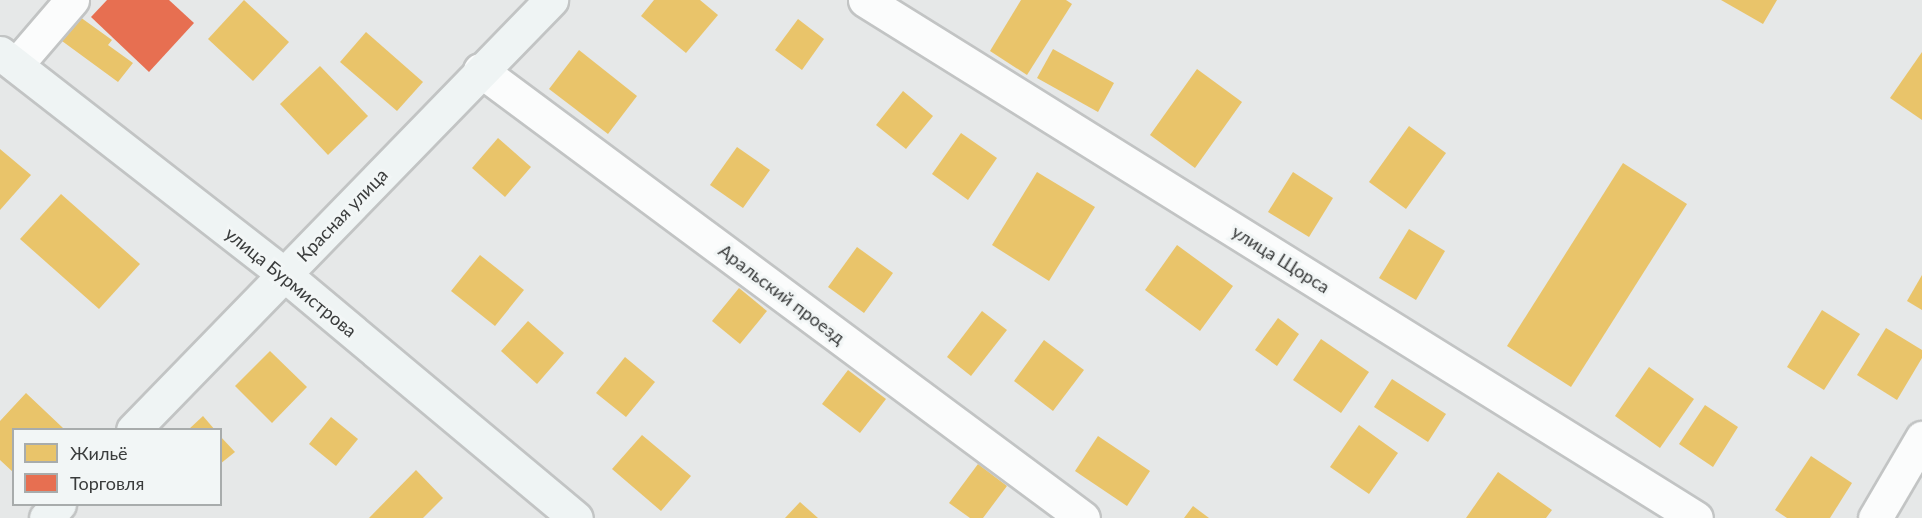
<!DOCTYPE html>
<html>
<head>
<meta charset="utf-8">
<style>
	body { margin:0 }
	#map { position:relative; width:1922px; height:518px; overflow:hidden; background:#e6e8e8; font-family:Lato,sans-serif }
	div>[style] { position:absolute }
	.homes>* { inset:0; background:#e9c46a }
	.shops>* { inset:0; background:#e76f51 }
	.roads { filter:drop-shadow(2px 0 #c2c4c4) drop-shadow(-2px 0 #c2c4c4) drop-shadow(0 2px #c2c4c4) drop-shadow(0 -2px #c2c4c4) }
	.street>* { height:33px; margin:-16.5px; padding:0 16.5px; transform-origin:16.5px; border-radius:16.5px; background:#fbfcfc }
	.secondary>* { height:33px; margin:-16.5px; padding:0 16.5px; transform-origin:16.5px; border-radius:16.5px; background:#eff4f4 }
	span { translate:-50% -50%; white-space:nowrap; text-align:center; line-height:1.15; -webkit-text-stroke:6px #f2f6f6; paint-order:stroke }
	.street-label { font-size:18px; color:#3a3c3c }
	.legend { position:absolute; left:12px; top:428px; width:210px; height:78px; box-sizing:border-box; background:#f2f6f6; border:2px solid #a8acac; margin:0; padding:8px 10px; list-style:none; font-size:18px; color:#3a3c3c }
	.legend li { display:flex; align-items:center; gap:12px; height:30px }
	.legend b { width:30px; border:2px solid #a8acac }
</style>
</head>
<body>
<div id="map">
	<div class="homes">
		<div style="clip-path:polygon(244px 0,289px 42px,253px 81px,208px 39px)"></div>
		<div style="clip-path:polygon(654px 0,700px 0,718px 15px,686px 53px,641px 16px)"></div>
		<div style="clip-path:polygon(1021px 0,1066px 0,1072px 4px,1027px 75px,990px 51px)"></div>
		<div style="clip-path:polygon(1721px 0,1777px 0,1763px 24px)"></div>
		<div style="clip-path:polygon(80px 17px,112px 40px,108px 45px,133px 63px,118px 82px,62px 41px)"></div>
		<div style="clip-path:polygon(798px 19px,824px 39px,802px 70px,775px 50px)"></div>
		<div style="clip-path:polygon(366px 32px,423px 82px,397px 111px,340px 62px)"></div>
		<div style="clip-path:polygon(1053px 49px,1114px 83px,1098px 112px,1037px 78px)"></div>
		<div style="clip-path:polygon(579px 50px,637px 96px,608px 134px,549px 89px)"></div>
		<div style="clip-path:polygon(1922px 52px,1922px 120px,1890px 98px)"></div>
		<div style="clip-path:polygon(320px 66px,368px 116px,328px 155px,280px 104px)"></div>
		<div style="clip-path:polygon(1197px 69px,1242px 102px,1195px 168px,1150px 135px)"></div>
		<div style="clip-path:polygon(903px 91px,933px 116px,906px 149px,876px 125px)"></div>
		<div style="clip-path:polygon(1409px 126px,1446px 153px,1406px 209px,1369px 182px)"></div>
		<div style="clip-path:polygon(961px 133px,997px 158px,968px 200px,932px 174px)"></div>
		<div style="clip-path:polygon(498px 138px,531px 167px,505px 197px,472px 168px)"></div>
		<div style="clip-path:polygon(737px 147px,770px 170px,743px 208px,710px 185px)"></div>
		<div style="clip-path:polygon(0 149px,31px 175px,0 210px)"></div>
		<div style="clip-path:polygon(1623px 163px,1687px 204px,1571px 387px,1507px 346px)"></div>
		<div style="clip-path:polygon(1037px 172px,1095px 207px,1049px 281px,992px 245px)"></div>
		<div style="clip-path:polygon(1293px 172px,1333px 198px,1309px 237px,1268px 212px)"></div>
		<div style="clip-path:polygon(61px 194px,140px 264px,99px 309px,20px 239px)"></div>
		<div style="clip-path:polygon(1409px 229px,1445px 251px,1416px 300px,1379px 278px)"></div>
		<div style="clip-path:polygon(1177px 245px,1233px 286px,1200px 331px,1145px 290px)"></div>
		<div style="clip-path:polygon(857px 247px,893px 273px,864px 313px,828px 287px)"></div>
		<div style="clip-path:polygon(480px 255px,524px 290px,495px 326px,451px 291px)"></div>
		<div style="clip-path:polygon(1922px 275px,1922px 310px,1907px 301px)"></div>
		<div style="clip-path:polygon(739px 288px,767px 311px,740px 344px,712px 321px)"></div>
		<div style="clip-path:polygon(1822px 310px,1860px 334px,1824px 390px,1787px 367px)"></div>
		<div style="clip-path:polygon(982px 311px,1007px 330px,971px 376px,947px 357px)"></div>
		<div style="clip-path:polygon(1278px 318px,1299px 334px,1277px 366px,1255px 350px)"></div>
		<div style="clip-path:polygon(528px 321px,564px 353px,537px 384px,501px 351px)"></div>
		<div style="clip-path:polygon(1886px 328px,1922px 350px,1922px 358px,1897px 400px,1857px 375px)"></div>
		<div style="clip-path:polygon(1321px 339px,1369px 372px,1341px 413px,1293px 380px)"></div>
		<div style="clip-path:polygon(1044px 340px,1084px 370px,1053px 411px,1014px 381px)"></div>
		<div style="clip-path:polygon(270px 351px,307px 387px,272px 423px,235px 386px)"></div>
		<div style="clip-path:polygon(625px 357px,655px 382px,626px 417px,596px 393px)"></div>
		<div style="clip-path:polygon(1649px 367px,1694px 399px,1660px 448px,1615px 416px)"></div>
		<div style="clip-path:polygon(848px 370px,886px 399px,860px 433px,822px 404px)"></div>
		<div style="clip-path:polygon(1392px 379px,1446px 414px,1428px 442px,1374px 407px)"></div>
		<div style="clip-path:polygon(26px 393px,63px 428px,14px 430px,14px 473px,0 460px,0 421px)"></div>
		<div style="clip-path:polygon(1705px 405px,1738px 427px,1713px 467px,1679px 444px)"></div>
		<div style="clip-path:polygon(203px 416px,215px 430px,188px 430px)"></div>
		<div style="clip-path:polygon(331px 417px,358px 439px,336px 466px,309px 444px)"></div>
		<div style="clip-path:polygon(1359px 425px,1398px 453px,1369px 494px,1330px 467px)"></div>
		<div style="clip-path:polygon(642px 435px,691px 476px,661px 511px,612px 469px)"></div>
		<div style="clip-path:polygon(220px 436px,235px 452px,220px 464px)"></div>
		<div style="clip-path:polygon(1098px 436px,1150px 471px,1127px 506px,1075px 471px)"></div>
		<div style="clip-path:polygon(1811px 456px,1852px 483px,1830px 518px,1787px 518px,1775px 510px)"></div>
		<div style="clip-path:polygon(978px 464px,1007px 486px,983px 518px,970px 518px,949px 503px)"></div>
		<div style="clip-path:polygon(416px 470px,443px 498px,423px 518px,369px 518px)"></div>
		<div style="clip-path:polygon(1498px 472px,1552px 510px,1546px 518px,1466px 518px)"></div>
		<div style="clip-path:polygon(800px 502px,818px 518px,785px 518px)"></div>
		<div style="clip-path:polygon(1193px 506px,1209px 518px,1184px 518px)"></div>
	</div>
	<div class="shops">
		<div style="clip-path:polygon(107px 0,169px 0,194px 23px,149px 72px,91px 17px)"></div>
	</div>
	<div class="roads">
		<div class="street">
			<div style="left:865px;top:0;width:979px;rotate:31.94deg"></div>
			<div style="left:16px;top:65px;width:86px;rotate:-49.3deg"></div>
			<div style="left:480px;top:70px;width:751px;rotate:36.61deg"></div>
			<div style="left:1875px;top:518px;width:93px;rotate:-59.6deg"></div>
		</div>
		<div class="secondary">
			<div style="left:0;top:53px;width:361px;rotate:37.9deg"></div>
			<div style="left:285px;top:275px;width:379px;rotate:39.9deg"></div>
			<div style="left:133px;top:430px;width:600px;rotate:-45.81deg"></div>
			<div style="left:46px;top:518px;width:19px;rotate:-47deg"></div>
		</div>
	</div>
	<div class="street-label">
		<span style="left:342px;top:215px;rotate:-46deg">Красная улица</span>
		<span style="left:1281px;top:259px;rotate:32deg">улица Щорса</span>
		<span style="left:291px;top:282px;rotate:39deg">улица Бурмистрова</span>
		<span style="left:782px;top:294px;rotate:37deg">Аральский проезд</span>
	</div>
	<ul class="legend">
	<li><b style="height:16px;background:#e9c46a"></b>Жильё</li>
	<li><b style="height:16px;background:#e76f51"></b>Торговля</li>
	</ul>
</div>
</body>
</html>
